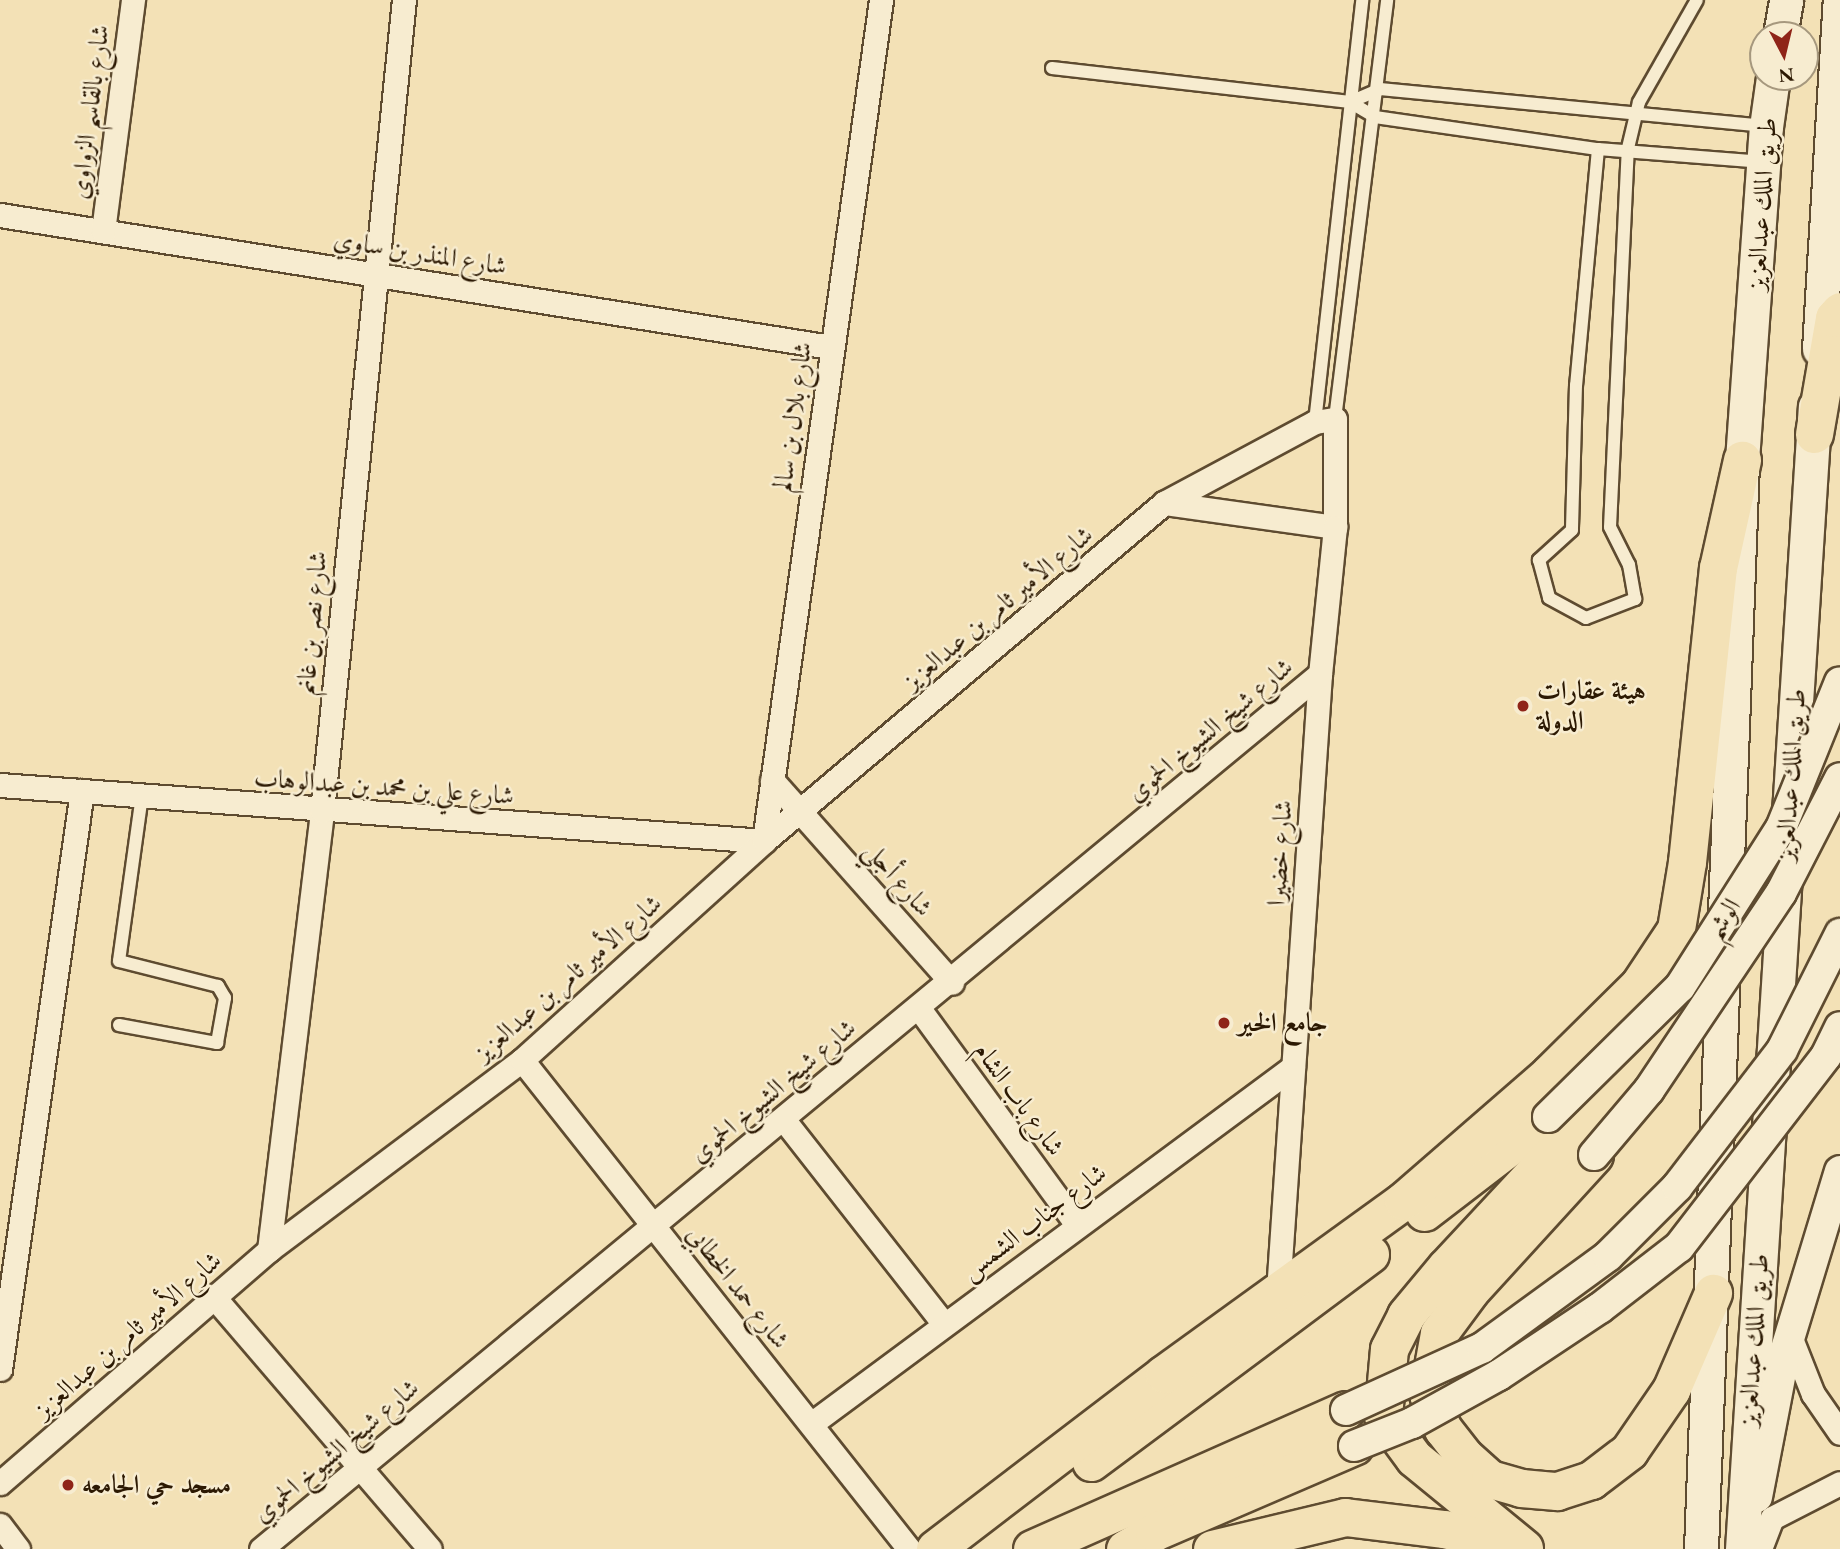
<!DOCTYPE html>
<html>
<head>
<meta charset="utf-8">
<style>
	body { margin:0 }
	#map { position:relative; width:1840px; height:1549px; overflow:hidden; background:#f3e1b6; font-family:"EB Garamond",Amiri,serif }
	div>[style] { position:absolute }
	.roads { filter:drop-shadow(2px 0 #5e4b30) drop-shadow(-2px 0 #5e4b30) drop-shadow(0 2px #5e4b30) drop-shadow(0 -2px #5e4b30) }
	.service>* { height:12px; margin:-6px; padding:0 6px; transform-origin:6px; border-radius:6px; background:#f7ecd0 }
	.minor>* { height:23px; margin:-11.5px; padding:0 11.5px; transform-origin:11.5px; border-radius:11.5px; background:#f7ecd0 }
	.tertiary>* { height:30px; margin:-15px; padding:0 15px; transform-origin:15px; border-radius:15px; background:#f7ecd0 }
	.secondary>* { height:33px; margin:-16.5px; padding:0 16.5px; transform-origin:16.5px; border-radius:16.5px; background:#f7ecd0 }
	.primary>* { height:37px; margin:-18.5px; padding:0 18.5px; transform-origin:18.5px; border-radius:18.5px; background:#f3e1b6 }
	.bridges { filter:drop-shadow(2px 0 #5e4b30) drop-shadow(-2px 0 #5e4b30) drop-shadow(0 2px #5e4b30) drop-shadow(0 -2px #5e4b30) }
	.tertiary-bridge>* { height:30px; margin:-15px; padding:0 15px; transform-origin:15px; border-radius:15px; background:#f7ecd0 }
	.dots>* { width:19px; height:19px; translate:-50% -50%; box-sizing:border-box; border:4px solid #f7ecd0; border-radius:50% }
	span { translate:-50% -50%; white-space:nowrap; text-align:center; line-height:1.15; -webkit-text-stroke:5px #f7ecd0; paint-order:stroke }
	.street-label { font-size:26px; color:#2c1903 }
	.poi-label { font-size:26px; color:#2c1903; font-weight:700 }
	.left { translate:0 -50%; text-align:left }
	.north { position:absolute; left:1749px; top:21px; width:70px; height:70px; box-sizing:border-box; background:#f7ecd0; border:2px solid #a6987e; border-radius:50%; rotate:173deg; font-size:19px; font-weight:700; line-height:28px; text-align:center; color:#2c1903 }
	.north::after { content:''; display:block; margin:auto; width:24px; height:32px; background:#8f2418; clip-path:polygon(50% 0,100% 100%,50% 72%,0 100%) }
</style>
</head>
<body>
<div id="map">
	<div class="roads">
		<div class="service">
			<div style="left:1052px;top:68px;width:300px;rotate:6.5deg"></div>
			<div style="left:1350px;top:102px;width:29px;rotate:31deg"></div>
			<div style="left:1375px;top:117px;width:225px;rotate:8.2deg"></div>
			<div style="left:1598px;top:149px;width:166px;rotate:4.5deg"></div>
			<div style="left:1350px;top:102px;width:33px;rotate:-23deg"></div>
			<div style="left:1380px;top:89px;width:387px;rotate:5.5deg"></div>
			<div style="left:1598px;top:149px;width:237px;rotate:95.3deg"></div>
			<div style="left:1576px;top:385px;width:145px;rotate:91.6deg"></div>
			<div style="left:1572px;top:530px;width:45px;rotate:137.7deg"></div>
			<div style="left:1539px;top:560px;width:39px;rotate:75deg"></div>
			<div style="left:1549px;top:598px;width:42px;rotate:28.4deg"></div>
			<div style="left:1586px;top:618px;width:53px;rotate:-21.2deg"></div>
			<div style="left:1635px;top:599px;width:35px;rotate:-100deg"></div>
			<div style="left:1629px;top:565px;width:42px;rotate:-116.6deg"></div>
			<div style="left:1610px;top:527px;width:379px;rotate:-87.3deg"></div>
			<div style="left:1628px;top:148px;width:47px;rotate:-76.6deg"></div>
			<div style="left:1639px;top:102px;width:117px;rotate:-60.4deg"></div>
			<div style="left:1335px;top:419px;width:422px;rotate:-82.9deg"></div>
			<div style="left:1315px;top:422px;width:425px;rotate:-83.6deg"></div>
			<div style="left:119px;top:1025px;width:100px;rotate:10.4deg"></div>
			<div style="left:217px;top:1043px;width:46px;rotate:-79.9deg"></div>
			<div style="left:225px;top:998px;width:14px;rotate:-120deg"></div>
			<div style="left:218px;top:986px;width:102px;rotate:-165.8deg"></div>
			<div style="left:119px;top:961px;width:167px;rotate:-82.1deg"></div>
		</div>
		<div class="minor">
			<div style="left:0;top:215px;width:841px;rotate:9.03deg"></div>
			<div style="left:103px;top:231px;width:233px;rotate:-82.6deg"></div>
			<div style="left:1164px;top:503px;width:173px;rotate:8deg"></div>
			<div style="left:772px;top:780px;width:271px;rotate:48.4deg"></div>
			<div style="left:0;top:785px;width:766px;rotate:4.19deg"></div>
			<div style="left:764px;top:841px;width:849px;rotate:-82.08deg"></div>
			<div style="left:918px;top:1007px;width:268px;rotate:53.9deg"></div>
			<div style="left:522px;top:1060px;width:624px;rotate:51.64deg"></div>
			<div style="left:784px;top:1120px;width:259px;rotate:51.9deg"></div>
			<div style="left:269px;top:1250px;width:442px;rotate:-83.1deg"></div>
			<div style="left:322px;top:811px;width:815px;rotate:-84.23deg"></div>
			<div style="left:213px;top:1296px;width:333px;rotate:49.4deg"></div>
			<div style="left:1790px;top:1336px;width:62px;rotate:68.4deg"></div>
			<div style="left:1813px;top:1394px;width:47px;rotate:55.3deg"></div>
			<div style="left:0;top:1369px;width:584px;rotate:-81.93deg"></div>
			<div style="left:811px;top:1424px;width:600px;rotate:-36.53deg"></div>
			<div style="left:0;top:1483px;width:356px;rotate:-40.9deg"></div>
			<div style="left:269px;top:1250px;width:316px;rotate:-36.9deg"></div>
			<div style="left:522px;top:1060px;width:326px;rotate:-42.1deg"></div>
			<div style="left:764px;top:841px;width:524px;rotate:-40.2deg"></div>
			<div style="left:1164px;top:503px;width:171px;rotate:-28.2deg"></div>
			<div style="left:1315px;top:422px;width:20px;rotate:-9deg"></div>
			<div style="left:1335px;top:419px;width:108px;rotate:90deg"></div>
			<div style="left:1335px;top:527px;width:148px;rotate:95.8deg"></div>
			<div style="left:1320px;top:674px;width:618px;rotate:93.89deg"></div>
			<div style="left:0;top:1525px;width:30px;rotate:53deg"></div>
			<div style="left:261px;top:1549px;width:1374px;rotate:-39.57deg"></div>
			<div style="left:1760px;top:1549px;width:33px;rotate:-69deg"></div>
			<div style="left:1772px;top:1518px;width:76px;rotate:-27.2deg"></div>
		</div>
		<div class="tertiary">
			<div style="left:1757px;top:1497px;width:148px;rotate:-79.1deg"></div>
			<div style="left:1785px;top:1352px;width:189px;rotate:-73.1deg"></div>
		</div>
		<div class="secondary">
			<div style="left:1780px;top:35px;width:36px;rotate:-80deg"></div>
			<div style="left:1819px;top:349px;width:350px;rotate:-86.6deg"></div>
			<div style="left:1701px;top:1549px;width:1090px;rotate:-87.84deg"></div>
			<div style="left:1742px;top:460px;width:334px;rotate:-85.9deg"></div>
			<div style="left:1766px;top:127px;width:50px;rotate:-82deg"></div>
			<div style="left:1742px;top:1549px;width:1145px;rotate:-86.35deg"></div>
		</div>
		<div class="primary">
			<div style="left:1814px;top:434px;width:118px;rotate:-80.2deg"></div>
			<div style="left:1834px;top:318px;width:9px;rotate:-49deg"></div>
			<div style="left:1594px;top:1155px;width:184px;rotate:132.4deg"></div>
			<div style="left:1470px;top:1291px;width:52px;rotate:126.4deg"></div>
			<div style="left:1439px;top:1333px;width:62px;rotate:100.2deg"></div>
			<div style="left:1428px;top:1394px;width:38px;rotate:67deg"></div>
			<div style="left:1443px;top:1429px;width:33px;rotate:52deg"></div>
			<div style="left:1463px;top:1455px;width:36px;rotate:42deg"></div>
			<div style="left:1490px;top:1479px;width:32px;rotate:16deg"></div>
			<div style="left:1521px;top:1488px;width:36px;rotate:5deg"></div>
			<div style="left:1557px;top:1491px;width:36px;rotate:-18deg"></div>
			<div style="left:1591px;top:1480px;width:48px;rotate:-37.3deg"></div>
			<div style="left:1629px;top:1451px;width:74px;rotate:-55.5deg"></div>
			<div style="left:1671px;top:1390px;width:106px;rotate:-66.6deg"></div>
			<div style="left:1424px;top:1212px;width:156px;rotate:-37.5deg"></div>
			<div style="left:1091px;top:1462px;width:348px;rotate:-36.7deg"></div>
			<div style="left:1524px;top:1548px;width:142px;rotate:-140.7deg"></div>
			<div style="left:1414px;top:1458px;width:52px;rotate:-126.4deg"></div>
			<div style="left:1383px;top:1416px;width:67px;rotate:-84.9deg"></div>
			<div style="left:1389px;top:1349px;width:38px;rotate:-63deg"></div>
			<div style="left:1406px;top:1315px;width:62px;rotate:-50.2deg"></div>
			<div style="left:1446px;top:1267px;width:265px;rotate:-47deg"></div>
			<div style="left:1627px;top:1073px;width:87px;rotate:-58.7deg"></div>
			<div style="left:935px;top:1549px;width:288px;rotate:-37.4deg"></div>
			<div style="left:1164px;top:1374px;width:295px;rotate:-35.9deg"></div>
			<div style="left:1403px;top:1201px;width:194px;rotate:-41deg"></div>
			<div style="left:1549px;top:1074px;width:127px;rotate:-44.7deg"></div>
			<div style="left:1639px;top:985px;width:67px;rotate:-56.5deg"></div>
			<div style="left:1676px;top:929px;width:68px;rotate:-80.7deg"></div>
			<div style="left:1687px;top:862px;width:296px;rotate:-84deg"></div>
			<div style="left:1718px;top:568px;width:111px;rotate:-77.5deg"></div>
			<div style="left:1032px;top:1549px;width:343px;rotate:-23.9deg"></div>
			<div style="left:1125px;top:1549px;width:34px;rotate:-30deg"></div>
			<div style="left:1154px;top:1532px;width:218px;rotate:-23.3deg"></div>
			<div style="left:1212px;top:1549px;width:137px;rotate:-13.5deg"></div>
			<div style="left:1345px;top:1517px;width:100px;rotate:6.9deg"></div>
			<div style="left:1444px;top:1529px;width:73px;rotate:13.5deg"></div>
		</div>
	</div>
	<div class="bridges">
		<div class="tertiary-bridge">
			<div style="left:1548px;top:1117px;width:185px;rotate:-44.6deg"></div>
			<div style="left:1680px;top:987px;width:188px;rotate:-57.6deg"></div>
			<div style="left:1781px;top:828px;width:157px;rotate:-68deg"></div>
			<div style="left:1594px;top:1155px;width:85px;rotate:-49.8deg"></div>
			<div style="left:1649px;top:1090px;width:237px;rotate:-56.2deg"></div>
			<div style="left:1781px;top:893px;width:129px;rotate:-62.8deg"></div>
			<div style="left:1346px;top:1410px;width:149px;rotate:-24.5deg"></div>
			<div style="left:1482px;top:1348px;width:156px;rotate:-36.1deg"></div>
			<div style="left:1608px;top:1256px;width:98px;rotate:-45deg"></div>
			<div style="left:1677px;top:1187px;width:173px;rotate:-52.5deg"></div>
			<div style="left:1782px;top:1050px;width:130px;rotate:-63.4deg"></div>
			<div style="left:1354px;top:1446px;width:62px;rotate:-21.6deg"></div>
			<div style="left:1412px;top:1423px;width:99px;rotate:-28.9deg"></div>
			<div style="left:1499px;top:1375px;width:121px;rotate:-33.6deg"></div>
			<div style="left:1600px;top:1308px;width:100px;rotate:-37.7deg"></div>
			<div style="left:1679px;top:1247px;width:241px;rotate:-52.4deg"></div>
			<div style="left:1826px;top:1056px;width:32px;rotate:-64deg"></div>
		</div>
	</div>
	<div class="dots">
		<div style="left:1523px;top:706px;background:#8f2418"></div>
		<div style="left:1224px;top:1023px;background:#8f2418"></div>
		<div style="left:68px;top:1485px;background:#8f2418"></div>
	</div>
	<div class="street-label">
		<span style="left:90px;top:112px;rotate:-83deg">شارع بالقاسم الزواوي</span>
		<span style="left:1762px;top:204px;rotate:-86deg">طريق الملك عبدالعزيز</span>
		<span style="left:420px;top:253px;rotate:9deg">شارع المنذر بن ساوي</span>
		<span style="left:793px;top:417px;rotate:-82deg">شارع بلال بن سالم</span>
		<span style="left:998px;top:608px;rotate:-40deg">شارع الأمير ثامر بن عبدالعزيز</span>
		<span style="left:312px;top:623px;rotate:-85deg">شارع نصر بن غانم</span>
		<span style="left:1210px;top:730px;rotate:-40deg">شارع شيخ الشيوخ الحموي</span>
		<span style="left:1791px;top:775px;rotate:-86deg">طريق الملك عبدالعزيز</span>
		<span style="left:384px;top:787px;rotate:4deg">شارع علي بن محمد بن عبدالوهاب</span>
		<span style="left:1280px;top:853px;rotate:-86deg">شارع خضيرا</span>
		<span style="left:898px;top:879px;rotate:49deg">شارع أجلي</span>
		<span style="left:1723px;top:919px;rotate:-57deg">الوشم</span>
		<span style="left:568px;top:978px;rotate:-41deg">شارع الأمير ثامر بن عبدالعزيز</span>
		<span style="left:773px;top:1091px;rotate:-40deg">شارع شيخ الشيوخ الحموي</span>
		<span style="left:1019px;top:1099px;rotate:54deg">شارع باب الشام</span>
		<span style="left:1034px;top:1222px;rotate:-37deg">شارع جناب الشمس</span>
		<span style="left:738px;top:1287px;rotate:52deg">شارع حمد الخطابي</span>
		<span style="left:128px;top:1335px;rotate:-41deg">شارع الأمير ثامر بن عبدالعزيز</span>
		<span style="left:1754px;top:1340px;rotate:-86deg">طريق الملك عبدالعزيز</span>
		<span style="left:336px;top:1451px;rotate:-40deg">شارع شيخ الشيوخ الحموي</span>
	</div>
	<div class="poi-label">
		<span class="left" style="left:1537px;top:706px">هيئة عقارات<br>الدولة</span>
		<span class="left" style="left:1238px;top:1023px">جامع الخير</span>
		<span class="left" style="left:82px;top:1485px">مسجد حي الجامعه</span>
	</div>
	<div class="north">N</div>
</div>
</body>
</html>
